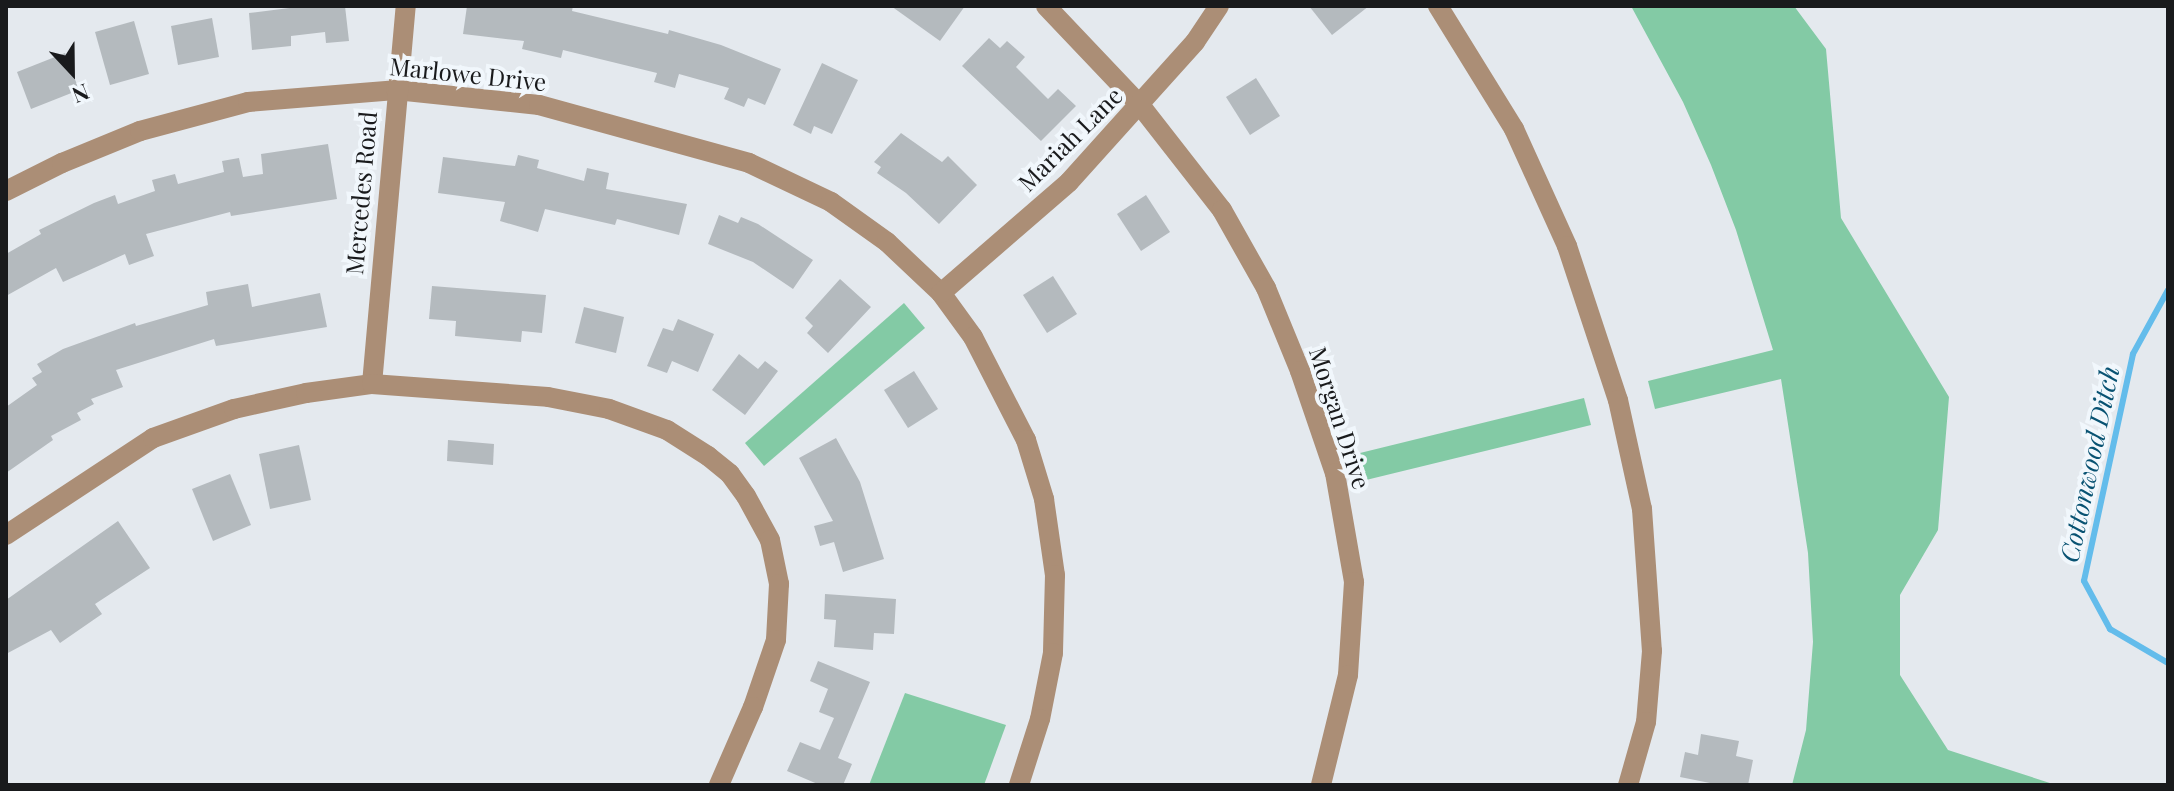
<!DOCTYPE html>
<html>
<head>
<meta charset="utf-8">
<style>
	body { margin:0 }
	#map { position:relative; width:2174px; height:791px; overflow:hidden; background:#e4e9ee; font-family:"Playfair Display",serif }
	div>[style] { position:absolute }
	.green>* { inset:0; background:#83caa5 }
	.stream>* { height:6px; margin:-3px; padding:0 3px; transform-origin:3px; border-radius:3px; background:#63bceb }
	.building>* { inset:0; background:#b4babe }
	.street>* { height:20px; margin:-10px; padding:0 10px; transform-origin:10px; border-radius:10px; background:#ab8e76 }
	span { translate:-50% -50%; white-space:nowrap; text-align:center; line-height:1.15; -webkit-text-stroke:8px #f1f7fc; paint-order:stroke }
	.street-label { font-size:24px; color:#191a1c }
	.water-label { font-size:26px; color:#085272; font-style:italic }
	.frame { position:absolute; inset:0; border:8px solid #191a1c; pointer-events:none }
	.north { position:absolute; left:32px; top:32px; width:80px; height:80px; -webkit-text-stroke:6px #f1f7fc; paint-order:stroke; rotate:158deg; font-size:22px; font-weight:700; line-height:32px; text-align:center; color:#191a1c }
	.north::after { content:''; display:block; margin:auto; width:28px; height:36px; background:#191a1c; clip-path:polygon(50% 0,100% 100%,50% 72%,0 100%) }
</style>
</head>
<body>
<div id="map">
	<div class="green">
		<div style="clip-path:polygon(1631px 6px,1794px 6px,1826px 49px,1841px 218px,1949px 397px,1938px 530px,1900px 595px,1900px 675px,1948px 750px,2056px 785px,1792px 785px,1806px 730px,1813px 642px,1808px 553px,1781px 379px,1655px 409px,1648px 381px,1773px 350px,1736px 230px,1711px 165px,1683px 102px)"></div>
		<div style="clip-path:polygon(904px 303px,925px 328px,764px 466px,745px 443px)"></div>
		<div style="clip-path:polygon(1584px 398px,1591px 425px,1366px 480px,1360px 453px)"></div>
		<div style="clip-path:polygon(905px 693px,1006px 725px,984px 785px,869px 785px)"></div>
	</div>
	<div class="stream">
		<div style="left:2168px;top:290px;width:73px;rotate:118.7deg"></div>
		<div style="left:2133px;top:354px;width:232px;rotate:102.2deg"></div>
		<div style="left:2084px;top:581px;width:55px;rotate:61.6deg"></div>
		<div style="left:2110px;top:629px;width:67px;rotate:30.4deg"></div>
	</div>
	<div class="building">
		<div style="clip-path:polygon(305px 6px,345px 6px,349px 41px,326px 43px,325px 32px,291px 36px,291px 46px,252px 50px,249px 13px)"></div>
		<div style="clip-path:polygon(467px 6px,573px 6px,572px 11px,668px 34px,669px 30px,721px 45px,781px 69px,765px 105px,748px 98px,744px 107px,724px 99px,729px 88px,679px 74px,675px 88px,654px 82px,657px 73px,563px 50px,561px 58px,522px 49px,524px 41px,463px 34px)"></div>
		<div style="clip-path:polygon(891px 6px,965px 6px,940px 41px)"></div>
		<div style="clip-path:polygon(1309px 6px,1369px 6px,1332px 35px)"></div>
		<div style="clip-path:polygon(212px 18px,219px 57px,178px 65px,171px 26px)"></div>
		<div style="clip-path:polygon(134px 21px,149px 74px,110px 85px,95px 32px)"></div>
		<div style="clip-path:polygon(989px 38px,1000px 48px,1007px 41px,1025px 57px,1016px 67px,1048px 99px,1058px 89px,1076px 106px,1041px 141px,962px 66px)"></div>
		<div style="clip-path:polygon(65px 53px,79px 90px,31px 109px,17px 72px)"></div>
		<div style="clip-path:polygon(822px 63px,858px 80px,832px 134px,814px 126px,811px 134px,793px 125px)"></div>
		<div style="clip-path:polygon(1256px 78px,1280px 116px,1250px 135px,1226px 97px)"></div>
		<div style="clip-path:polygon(901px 133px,942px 162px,948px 156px,977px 185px,939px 224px,906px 193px,877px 173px,881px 167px,874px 162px)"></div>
		<div style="clip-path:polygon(328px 144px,337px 199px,231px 216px,230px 212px,146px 234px,154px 256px,129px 265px,125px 254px,63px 282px,56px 268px,6px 296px,6px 254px,41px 234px,39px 230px,94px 203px,115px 195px,118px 204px,155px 191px,152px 180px,175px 174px,178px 184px,224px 172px,222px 161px,239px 158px,243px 177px,263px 174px,261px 154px)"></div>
		<div style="clip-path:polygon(518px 155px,539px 160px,537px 168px,584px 181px,587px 168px,609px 173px,606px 189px,687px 204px,679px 235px,617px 219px,615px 225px,545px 209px,538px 232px,500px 221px,505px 202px,438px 193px,443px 157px,515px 166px)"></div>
		<div style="clip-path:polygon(1146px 195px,1170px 232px,1141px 251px,1117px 214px)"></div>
		<div style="clip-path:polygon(719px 215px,738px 223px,741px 217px,758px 224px,813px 260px,793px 289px,753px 262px,708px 244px)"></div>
		<div style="clip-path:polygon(1053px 276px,1077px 314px,1047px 333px,1023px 295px)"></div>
		<div style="clip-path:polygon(840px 279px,871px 307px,828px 353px,807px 333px,813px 326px,805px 318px)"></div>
		<div style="clip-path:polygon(248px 284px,252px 307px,320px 293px,327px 327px,216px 346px,214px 339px,116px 370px,123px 387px,91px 399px,94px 404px,77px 413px,81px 420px,51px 436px,53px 440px,6px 473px,6px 407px,37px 385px,32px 378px,42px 372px,37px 364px,63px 349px,135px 323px,136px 326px,208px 305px,206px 292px)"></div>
		<div style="clip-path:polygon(432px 286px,546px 295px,542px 333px,522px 331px,521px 342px,455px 336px,456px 321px,429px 319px)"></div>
		<div style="clip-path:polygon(584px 307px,624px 317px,616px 353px,575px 343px)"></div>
		<div style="clip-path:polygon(678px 319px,714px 334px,698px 372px,672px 361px,667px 373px,647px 366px,663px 328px,673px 331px)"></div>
		<div style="clip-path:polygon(739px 354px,758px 369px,765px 361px,778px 371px,745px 415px,712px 390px)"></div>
		<div style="clip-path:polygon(914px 371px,938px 409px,908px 428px,884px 390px)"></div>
		<div style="clip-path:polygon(836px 438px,860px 482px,884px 559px,843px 572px,834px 542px,820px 546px,814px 526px,833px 521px,799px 458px)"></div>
		<div style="clip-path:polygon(448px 440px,494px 444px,493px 465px,447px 461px)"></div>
		<div style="clip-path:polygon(299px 445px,311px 500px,270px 509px,259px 454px)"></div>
		<div style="clip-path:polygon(230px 474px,251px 525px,213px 541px,192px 489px)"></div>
		<div style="clip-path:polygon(118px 521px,150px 568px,95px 604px,102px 614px,60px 643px,51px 630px,6px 654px,6px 600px)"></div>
		<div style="clip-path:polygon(825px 594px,896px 599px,894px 634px,874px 633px,873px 650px,834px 647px,836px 620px,824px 619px)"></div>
		<div style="clip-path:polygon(818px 661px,870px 682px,838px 758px,852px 764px,843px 785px,820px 785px,787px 771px,800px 742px,820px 750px,834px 718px,819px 712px,828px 689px,810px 681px)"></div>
		<div style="clip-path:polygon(1701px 734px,1739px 741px,1736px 756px,1753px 760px,1748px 785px,1720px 785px,1680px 777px,1685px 752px,1698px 755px)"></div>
	</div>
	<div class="street">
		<div style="left:1046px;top:6px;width:137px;rotate:46.5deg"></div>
		<div style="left:1140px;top:105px;width:133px;rotate:52deg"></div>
		<div style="left:1222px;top:210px;width:90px;rotate:60.6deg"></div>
		<div style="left:1266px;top:288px;width:90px;rotate:67.7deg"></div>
		<div style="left:1300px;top:371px;width:108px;rotate:71.1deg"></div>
		<div style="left:1335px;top:473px;width:111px;rotate:80.1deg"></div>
		<div style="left:1354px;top:582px;width:93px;rotate:93.7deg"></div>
		<div style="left:1348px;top:675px;width:113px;rotate:103.8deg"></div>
		<div style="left:1438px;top:6px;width:145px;rotate:58.3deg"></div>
		<div style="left:1514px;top:129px;width:128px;rotate:65.6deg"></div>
		<div style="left:1567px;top:246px;width:162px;rotate:71.7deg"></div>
		<div style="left:1618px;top:400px;width:112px;rotate:77.6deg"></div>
		<div style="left:1642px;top:509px;width:142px;rotate:86deg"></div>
		<div style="left:1652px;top:651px;width:71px;rotate:94.8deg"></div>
		<div style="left:1646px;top:722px;width:66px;rotate:105.9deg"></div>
		<div style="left:6px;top:191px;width:63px;rotate:-26.6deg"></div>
		<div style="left:62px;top:163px;width:84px;rotate:-22.3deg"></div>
		<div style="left:140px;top:131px;width:112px;rotate:-15deg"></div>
		<div style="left:248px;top:102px;width:148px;rotate:-4.6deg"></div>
		<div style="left:396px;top:90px;width:144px;rotate:6deg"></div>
		<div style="left:539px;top:105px;width:218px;rotate:15.4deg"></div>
		<div style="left:749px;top:163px;width:91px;rotate:25.4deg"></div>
		<div style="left:831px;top:202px;width:69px;rotate:35.5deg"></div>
		<div style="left:887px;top:242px;width:74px;rotate:43.4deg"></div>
		<div style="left:941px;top:293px;width:54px;rotate:54deg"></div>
		<div style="left:973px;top:337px;width:116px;rotate:62.8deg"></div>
		<div style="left:1026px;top:440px;width:62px;rotate:73deg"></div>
		<div style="left:1044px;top:499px;width:77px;rotate:81.8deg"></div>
		<div style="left:1055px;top:575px;width:78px;rotate:91.5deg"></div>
		<div style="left:1053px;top:653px;width:67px;rotate:101.1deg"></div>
		<div style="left:1040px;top:719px;width:69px;rotate:107.7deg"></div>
		<div style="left:941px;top:293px;width:169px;rotate:-40.9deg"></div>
		<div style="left:1069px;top:182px;width:188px;rotate:-48deg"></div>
		<div style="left:1195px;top:42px;width:43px;rotate:-56.3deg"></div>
		<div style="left:372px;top:384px;width:380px;rotate:-84.9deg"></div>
		<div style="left:6px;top:535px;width:176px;rotate:-33.4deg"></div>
		<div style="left:153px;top:438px;width:86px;rotate:-19.7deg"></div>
		<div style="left:234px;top:409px;width:74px;rotate:-12.5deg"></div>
		<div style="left:306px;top:393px;width:67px;rotate:-7.8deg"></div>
		<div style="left:372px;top:384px;width:176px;rotate:4.2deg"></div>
		<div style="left:548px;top:397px;width:62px;rotate:11.1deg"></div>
		<div style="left:609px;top:409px;width:62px;rotate:19.9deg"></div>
		<div style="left:667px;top:430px;width:49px;rotate:32.4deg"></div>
		<div style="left:708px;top:456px;width:28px;rotate:39deg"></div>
		<div style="left:730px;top:474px;width:27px;rotate:54deg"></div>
		<div style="left:746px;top:496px;width:50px;rotate:61.4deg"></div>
		<div style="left:770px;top:540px;width:45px;rotate:78.4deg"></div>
		<div style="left:779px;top:584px;width:56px;rotate:93.1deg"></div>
		<div style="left:776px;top:640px;width:71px;rotate:108.9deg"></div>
		<div style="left:753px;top:707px;width:85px;rotate:113.6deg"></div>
	</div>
	<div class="street-label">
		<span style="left:468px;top:74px;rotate:6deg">Marlowe Drive</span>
		<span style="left:1070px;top:139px;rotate:-45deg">Mariah Lane</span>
		<span style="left:361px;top:193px;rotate:-85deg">Mercedes Road</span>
		<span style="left:1340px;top:418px;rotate:72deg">Morgan Drive</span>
	</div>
	<div class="water-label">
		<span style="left:2089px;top:464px;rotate:-78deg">Cottonwood Ditch</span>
	</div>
	<div class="frame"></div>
	<div class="north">N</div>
</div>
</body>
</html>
